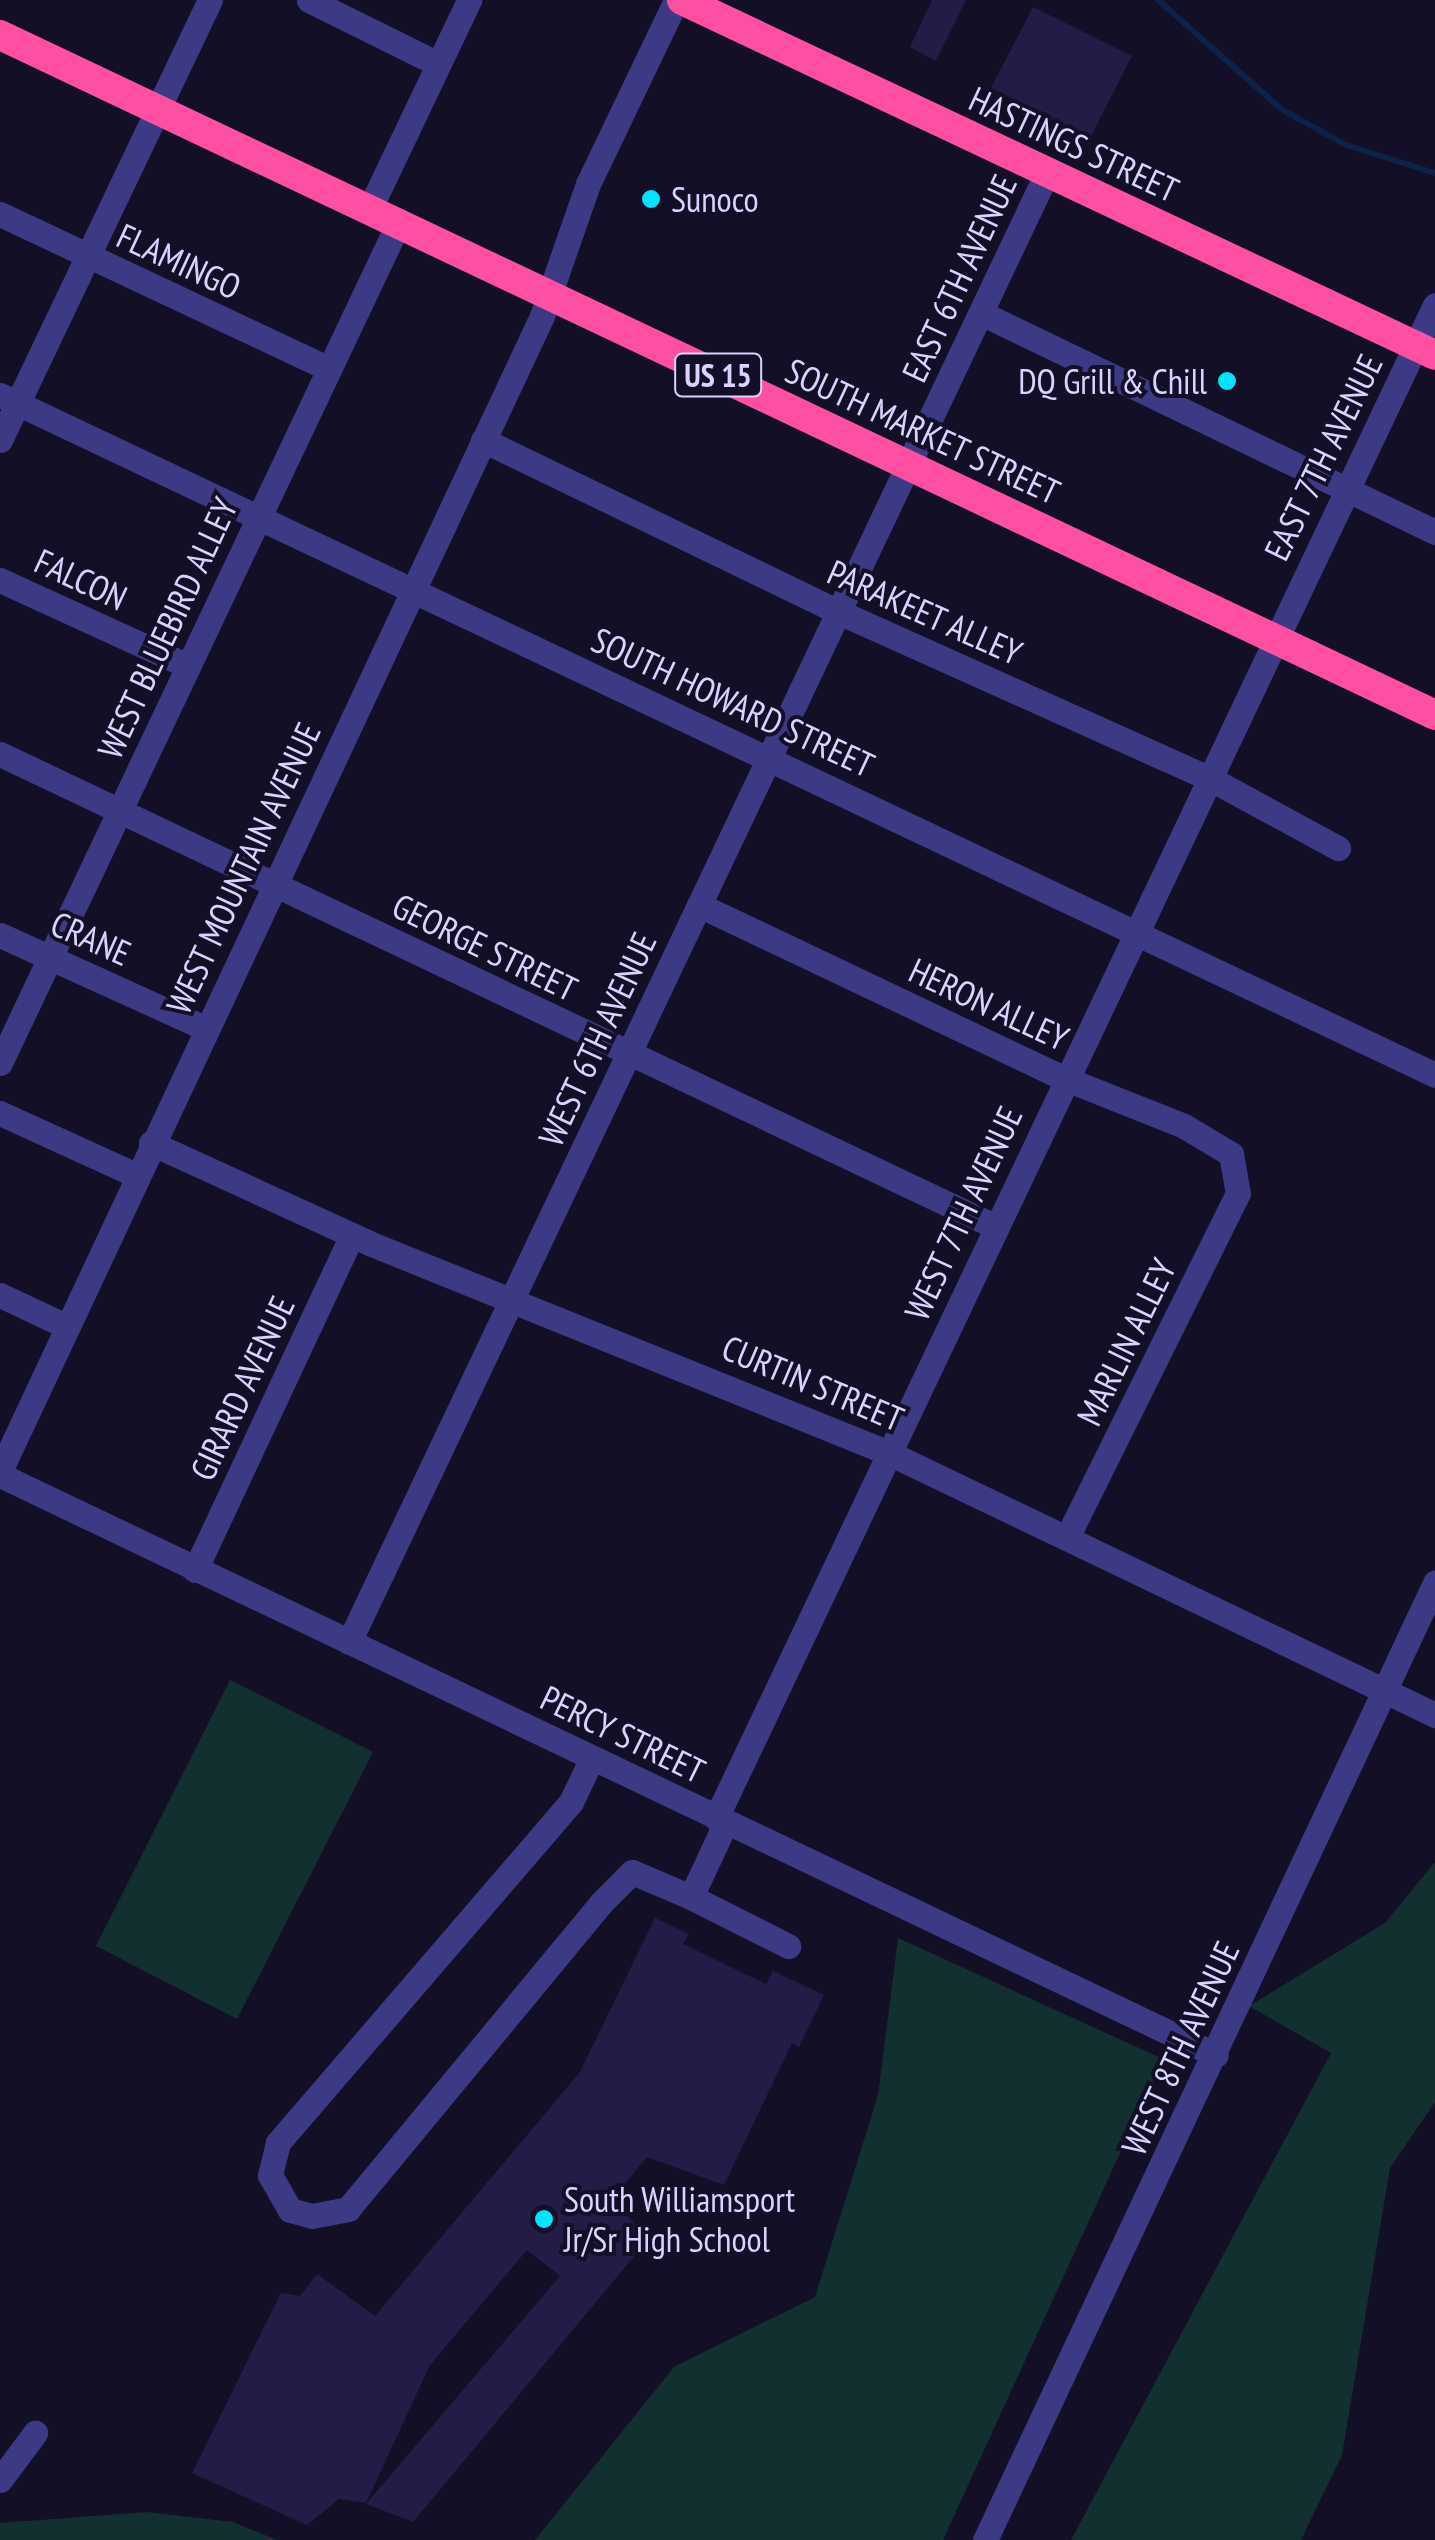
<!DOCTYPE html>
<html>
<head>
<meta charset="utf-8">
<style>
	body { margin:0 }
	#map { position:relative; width:1435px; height:2540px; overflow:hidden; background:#130f26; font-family:"PT Sans Narrow",sans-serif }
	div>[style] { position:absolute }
	.green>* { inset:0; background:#12302f }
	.stream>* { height:6px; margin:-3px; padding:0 3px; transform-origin:3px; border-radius:3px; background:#0c2248 }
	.building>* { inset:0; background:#241b47 }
	.minor>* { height:25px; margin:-12.5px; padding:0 12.5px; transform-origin:12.5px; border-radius:12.5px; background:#3d3a85 }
	.highway>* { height:30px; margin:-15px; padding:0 15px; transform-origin:15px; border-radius:15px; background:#ff4fa3 }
	.dots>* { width:28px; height:28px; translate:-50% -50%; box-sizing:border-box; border:5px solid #130f26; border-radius:50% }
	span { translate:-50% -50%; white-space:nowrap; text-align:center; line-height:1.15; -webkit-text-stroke:8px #130f26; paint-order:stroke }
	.shield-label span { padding:2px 8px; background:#130f26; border:2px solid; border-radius:8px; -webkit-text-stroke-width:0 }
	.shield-label { font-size:32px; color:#d9d4ff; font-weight:700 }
	.street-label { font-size:35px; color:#d9d4ff }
	.poi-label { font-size:35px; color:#d9d4ff }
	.left { translate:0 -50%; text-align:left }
	.right { translate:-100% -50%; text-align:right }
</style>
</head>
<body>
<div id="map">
	<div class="green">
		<div style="clip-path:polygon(230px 1680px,373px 1752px,237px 2019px,96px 1946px)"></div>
		<div style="clip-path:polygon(1435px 1862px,1435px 2102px,1390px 2168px,1342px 2455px,1301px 2540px,1071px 2540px,1331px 2053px,1249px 2006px,1385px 1923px)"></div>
		<div style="clip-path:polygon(898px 1938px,1163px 2059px,943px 2540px,535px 2540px,674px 2367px,815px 2297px,878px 2095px)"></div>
		<div style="clip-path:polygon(147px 2512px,233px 2522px,277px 2540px,0 2540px,0 2523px)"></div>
	</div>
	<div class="stream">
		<div style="left:1158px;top:0;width:164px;rotate:41.5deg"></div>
		<div style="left:1281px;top:109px;width:74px;rotate:29deg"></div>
		<div style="left:1346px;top:145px;width:93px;rotate:17.5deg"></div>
	</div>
	<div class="building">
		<div style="clip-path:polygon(932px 0,966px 0,936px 61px,910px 47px)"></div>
		<div style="clip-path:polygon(1033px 7px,1132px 56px,1090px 138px,991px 88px)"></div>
		<div style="clip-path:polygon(655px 1918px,689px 1934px,683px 1944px,766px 1984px,773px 1971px,824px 1995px,799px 2047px,792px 2043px,724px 2185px,647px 2157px,610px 2202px,651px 2236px,413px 2522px,366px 2504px,560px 2276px,527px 2250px,430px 2365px,366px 2503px,339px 2499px,307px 2525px,192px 2473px,281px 2293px,300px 2296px,317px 2274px,375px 2316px,580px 2072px)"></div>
	</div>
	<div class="minor">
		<div style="left:309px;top:0;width:144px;rotate:26.4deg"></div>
		<div style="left:369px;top:210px;width:233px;rotate:-64.5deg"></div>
		<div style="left:0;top:214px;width:364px;rotate:25.2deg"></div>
		<div style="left:981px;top:313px;width:504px;rotate:25.75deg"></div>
		<div style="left:0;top:395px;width:1588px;rotate:25.35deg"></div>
		<div style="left:0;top:440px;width:488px;rotate:-64.5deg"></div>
		<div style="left:483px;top:440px;width:395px;rotate:25.8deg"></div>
		<div style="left:839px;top:612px;width:406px;rotate:24.2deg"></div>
		<div style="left:1209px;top:778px;width:147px;rotate:28.5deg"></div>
		<div style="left:0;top:580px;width:207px;rotate:24.6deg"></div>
		<div style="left:0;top:754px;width:1103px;rotate:25.4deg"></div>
		<div style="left:699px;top:905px;width:406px;rotate:25.4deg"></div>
		<div style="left:1066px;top:1079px;width:127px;rotate:21.7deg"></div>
		<div style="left:1184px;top:1126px;width:55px;rotate:30.8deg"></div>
		<div style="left:1231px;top:1154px;width:40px;rotate:80deg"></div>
		<div style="left:1238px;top:1193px;width:384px;rotate:116.4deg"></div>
		<div style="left:0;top:935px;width:227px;rotate:24.4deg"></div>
		<div style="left:0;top:1063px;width:929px;rotate:-64.62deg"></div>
		<div style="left:0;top:1113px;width:149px;rotate:24.5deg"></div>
		<div style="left:151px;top:1143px;width:240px;rotate:24.6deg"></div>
		<div style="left:369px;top:1243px;width:561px;rotate:21.99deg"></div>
		<div style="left:889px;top:1453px;width:606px;rotate:25.63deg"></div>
		<div style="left:0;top:1295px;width:73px;rotate:25.2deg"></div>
		<div style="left:0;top:1471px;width:1276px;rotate:-64.86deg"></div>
		<div style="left:542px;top:316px;width:140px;rotate:-70.8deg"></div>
		<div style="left:588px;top:184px;width:204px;rotate:-64.4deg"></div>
		<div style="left:0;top:1475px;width:1347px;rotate:25.5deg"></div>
		<div style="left:195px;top:1570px;width:370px;rotate:-64.9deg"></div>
		<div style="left:349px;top:1642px;width:1626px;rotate:-64.59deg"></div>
		<div style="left:592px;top:1758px;width:49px;rotate:115.5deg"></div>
		<div style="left:571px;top:1802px;width:450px;rotate:130.7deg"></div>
		<div style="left:278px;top:2143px;width:33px;rotate:104deg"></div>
		<div style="left:270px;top:2175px;width:40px;rotate:60.3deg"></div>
		<div style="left:290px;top:2210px;width:23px;rotate:15deg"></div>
		<div style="left:312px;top:2216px;width:37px;rotate:-11deg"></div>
		<div style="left:348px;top:2209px;width:397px;rotate:-50.4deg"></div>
		<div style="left:601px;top:1903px;width:44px;rotate:-45deg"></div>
		<div style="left:632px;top:1872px;width:64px;rotate:23deg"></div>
		<div style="left:691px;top:1897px;width:83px;rotate:-65deg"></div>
		<div style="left:716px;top:1818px;width:1675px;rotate:-64.58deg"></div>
		<div style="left:691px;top:1897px;width:109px;rotate:26.8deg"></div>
		<div style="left:0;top:2480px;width:59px;rotate:-53.3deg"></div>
		<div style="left:985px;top:2540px;width:1058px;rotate:-64.82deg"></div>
	</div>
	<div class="highway">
		<div style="left:682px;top:0;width:832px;rotate:25.24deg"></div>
		<div style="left:0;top:35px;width:1588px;rotate:25.35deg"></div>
	</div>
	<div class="dots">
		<div style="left:651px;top:199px;background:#00e5ff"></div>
		<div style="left:1227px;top:381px;background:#00e5ff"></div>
		<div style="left:544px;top:2219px;background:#00e5ff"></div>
	</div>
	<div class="shield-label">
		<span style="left:718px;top:375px">US 15</span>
	</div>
	<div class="street-label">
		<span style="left:1074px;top:144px;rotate:25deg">HASTINGS STREET</span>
		<span style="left:179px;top:261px;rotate:25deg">FLAMINGO</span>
		<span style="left:959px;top:278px;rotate:-65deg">EAST 6TH AVENUE</span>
		<span style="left:923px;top:431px;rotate:25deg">SOUTH MARKET STREET</span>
		<span style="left:1323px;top:457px;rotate:-64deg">EAST 7TH AVENUE</span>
		<span style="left:81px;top:579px;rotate:25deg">FALCON</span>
		<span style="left:925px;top:612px;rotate:24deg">PARAKEET ALLEY</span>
		<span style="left:167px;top:628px;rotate:-65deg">WEST BLUEBIRD ALLEY</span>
		<span style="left:733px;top:702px;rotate:25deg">SOUTH HOWARD STREET</span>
		<span style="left:243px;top:868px;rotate:-65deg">WEST MOUNTAIN AVENUE</span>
		<span style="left:91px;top:938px;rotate:24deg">CRANE</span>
		<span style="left:485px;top:947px;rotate:26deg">GEORGE STREET</span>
		<span style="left:989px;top:1004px;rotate:25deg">HERON ALLEY</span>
		<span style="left:597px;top:1039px;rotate:-65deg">WEST 6TH AVENUE</span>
		<span style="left:963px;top:1213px;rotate:-65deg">WEST 7TH AVENUE</span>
		<span style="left:1126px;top:1342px;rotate:-64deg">MARLIN ALLEY</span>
		<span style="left:813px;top:1383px;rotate:23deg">CURTIN STREET</span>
		<span style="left:242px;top:1388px;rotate:-65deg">GIRARD AVENUE</span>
		<span style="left:623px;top:1734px;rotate:26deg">PERCY STREET</span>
		<span style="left:1180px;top:2048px;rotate:-65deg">WEST 8TH AVENUE</span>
	</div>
	<div class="poi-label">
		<span class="left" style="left:671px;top:199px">Sunoco</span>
		<span class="right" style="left:1207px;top:381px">DQ Grill &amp; Chill</span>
		<span class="left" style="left:564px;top:2219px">South Williamsport<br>Jr/Sr High School</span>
	</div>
</div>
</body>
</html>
